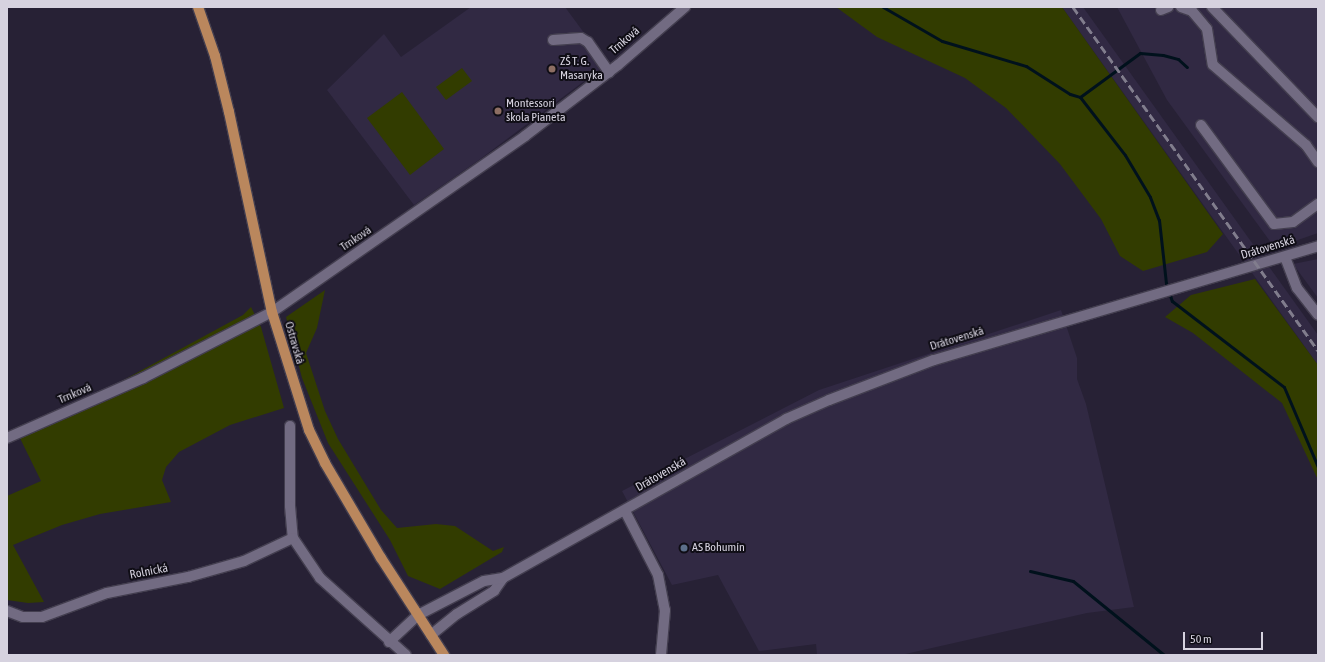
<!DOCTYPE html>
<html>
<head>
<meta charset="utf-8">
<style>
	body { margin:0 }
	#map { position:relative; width:1325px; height:662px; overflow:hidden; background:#272135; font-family:"Asap Condensed",sans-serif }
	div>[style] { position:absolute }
	.built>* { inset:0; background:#312943 }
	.green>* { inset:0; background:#323c00 }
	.stream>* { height:3px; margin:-1.5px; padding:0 1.5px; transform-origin:1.5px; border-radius:1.5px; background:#00111c }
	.roads { filter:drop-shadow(1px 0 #433e4f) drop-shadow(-1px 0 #433e4f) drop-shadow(0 1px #433e4f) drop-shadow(0 -1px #433e4f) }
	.minor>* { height:10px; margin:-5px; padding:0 5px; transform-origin:5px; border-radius:5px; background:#726b82 }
	.major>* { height:10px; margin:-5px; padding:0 5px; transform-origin:5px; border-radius:5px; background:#ba875d }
	.rail>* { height:3px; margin-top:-1.5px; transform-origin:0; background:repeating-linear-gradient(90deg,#817d8d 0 8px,transparent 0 12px) }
	.dots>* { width:11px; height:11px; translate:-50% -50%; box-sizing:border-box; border:2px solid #0f0d15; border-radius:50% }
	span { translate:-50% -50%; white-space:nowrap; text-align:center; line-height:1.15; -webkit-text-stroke:4px #0f0d15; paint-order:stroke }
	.street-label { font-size:12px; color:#d6d2df }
	.poi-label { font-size:12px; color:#d6d2df }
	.left { translate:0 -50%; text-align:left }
	.frame { position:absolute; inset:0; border:8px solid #d6d2df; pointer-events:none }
	.scale { position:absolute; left:1183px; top:632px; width:80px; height:18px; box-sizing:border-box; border:2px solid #d6d2df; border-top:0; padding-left:5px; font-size:12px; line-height:14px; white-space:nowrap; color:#d6d2df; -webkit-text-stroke:3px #0f0d15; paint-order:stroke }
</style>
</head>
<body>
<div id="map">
	<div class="built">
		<div style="clip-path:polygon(471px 7px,565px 7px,607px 64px,479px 160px,414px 205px,327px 90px,384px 34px,401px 57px)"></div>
		<div style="clip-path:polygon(1062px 7px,1083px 7px,1318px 335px,1318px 365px)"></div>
		<div style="clip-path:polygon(1117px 7px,1318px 7px,1318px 233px,1275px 248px,1167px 100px)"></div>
		<div style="clip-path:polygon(1318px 259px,1318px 298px,1293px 264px)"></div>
		<div style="clip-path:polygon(1061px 310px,1077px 358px,1077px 379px,1086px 404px,1134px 607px,1087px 613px,901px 655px,817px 655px,816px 644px,759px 651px,718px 575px,672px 585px,622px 491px,819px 390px)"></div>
	</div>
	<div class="green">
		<div style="clip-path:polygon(836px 7px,1062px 7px,1223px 234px,1207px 252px,1143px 271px,1120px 256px,1101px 219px,1060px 164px,1006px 108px,965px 78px,877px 37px)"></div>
		<div style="clip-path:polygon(462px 68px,472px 81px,446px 100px,436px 87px)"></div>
		<div style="clip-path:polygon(402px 92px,444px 149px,410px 175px,367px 118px)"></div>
		<div style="clip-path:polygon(1255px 279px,1318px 365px,1318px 480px,1282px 403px,1193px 333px,1165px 317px,1191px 295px)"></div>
		<div style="clip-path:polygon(325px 290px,317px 328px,306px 353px,325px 411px,338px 439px,381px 510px,397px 528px,436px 524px,455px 526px,493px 551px,504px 547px,502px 552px,440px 589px,408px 576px,390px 540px,328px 443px,302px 378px,286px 317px)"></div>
		<div style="clip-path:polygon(251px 307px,261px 327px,284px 408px,230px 425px,179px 452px,166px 467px,162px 480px,171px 502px,100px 514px,62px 525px,13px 545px,44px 602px,28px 603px,7px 600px,7px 496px,41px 481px,15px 428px,107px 389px,243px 315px)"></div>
	</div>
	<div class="stream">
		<div style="left:883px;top:7px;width:68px;rotate:30deg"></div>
		<div style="left:942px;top:41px;width:88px;rotate:16.6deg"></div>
		<div style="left:1026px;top:66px;width:52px;rotate:32.5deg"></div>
		<div style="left:1070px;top:94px;width:10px;rotate:17deg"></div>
		<div style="left:1080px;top:97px;width:74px;rotate:-36.3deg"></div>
		<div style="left:1140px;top:53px;width:23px;rotate:5deg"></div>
		<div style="left:1163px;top:55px;width:16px;rotate:15deg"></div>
		<div style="left:1178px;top:59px;width:12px;rotate:42deg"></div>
		<div style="left:1080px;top:97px;width:73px;rotate:52.2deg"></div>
		<div style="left:1125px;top:155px;width:49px;rotate:59.2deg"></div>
		<div style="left:1150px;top:197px;width:25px;rotate:69deg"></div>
		<div style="left:1159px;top:220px;width:63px;rotate:83.7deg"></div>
		<div style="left:1166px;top:283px;width:19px;rotate:72deg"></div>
		<div style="left:1172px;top:301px;width:141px;rotate:37.5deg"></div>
		<div style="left:1284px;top:387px;width:87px;rotate:67deg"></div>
		<div style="left:1030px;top:571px;width:44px;rotate:13.1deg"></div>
		<div style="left:1073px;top:581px;width:117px;rotate:39.1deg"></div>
	</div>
	<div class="roads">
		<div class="minor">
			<div style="left:1181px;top:7px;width:12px;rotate:20deg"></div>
			<div style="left:1192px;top:11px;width:23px;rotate:50deg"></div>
			<div style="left:1207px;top:29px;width:36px;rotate:81deg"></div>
			<div style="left:1213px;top:65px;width:123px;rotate:40.7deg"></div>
			<div style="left:1306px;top:145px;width:21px;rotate:55deg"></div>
			<div style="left:1212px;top:7px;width:153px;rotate:46.1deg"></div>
			<div style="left:1161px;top:10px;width:8px;rotate:-23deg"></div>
			<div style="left:553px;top:40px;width:28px;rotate:-4deg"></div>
			<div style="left:581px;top:38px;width:8px;rotate:30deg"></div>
			<div style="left:588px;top:42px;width:37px;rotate:55deg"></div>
			<div style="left:1201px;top:125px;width:123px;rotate:53.6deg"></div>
			<div style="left:1274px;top:224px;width:19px;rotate:-6deg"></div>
			<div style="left:1293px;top:222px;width:31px;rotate:-36deg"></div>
			<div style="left:1285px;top:257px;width:33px;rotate:69deg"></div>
			<div style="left:1297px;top:288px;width:34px;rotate:52deg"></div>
			<div style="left:290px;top:426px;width:80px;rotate:90deg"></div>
			<div style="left:290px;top:506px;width:32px;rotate:85deg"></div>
			<div style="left:293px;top:538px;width:48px;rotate:56deg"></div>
			<div style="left:320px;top:578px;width:115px;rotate:41.8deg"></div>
			<div style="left:7px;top:438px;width:149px;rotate:-23.8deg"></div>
			<div style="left:143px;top:378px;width:145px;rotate:-27.1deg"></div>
			<div style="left:272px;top:312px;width:308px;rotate:-34.8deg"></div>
			<div style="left:525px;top:136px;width:117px;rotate:-37.4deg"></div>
			<div style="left:618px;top:65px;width:89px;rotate:-40.9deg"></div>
			<div style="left:625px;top:511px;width:72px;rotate:62.7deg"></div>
			<div style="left:658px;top:575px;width:36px;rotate:79deg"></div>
			<div style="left:665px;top:610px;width:45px;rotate:95.1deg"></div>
			<div style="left:7px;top:611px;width:17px;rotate:21deg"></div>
			<div style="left:23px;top:617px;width:19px"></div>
			<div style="left:42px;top:617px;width:69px;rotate:-20.3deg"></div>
			<div style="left:107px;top:593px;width:83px;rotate:-11.2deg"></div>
			<div style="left:188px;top:577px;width:58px;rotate:-15.9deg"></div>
			<div style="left:244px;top:561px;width:54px;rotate:-25.1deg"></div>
			<div style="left:431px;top:635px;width:33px;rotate:-39deg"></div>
			<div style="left:457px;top:614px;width:44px;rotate:-31.9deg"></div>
			<div style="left:494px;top:591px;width:16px;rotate:-55deg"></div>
			<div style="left:389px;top:642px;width:40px;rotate:-43deg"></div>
			<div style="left:418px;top:615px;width:74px;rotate:-27.3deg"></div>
			<div style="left:484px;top:581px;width:19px;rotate:-9deg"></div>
			<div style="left:503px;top:578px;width:325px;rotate:-29.3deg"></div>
			<div style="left:786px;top:419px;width:47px;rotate:-23.8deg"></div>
			<div style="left:829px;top:400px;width:112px;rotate:-20.9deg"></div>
			<div style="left:934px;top:360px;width:401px;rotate:-16.5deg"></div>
		</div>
		<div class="major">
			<div style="left:198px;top:7px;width:52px;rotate:70.9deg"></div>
			<div style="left:215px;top:56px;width:58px;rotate:76deg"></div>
			<div style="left:229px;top:112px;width:205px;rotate:77.9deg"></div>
			<div style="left:272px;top:312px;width:124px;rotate:72.6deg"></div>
			<div style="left:309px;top:430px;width:37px;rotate:64deg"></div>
			<div style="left:325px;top:463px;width:110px;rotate:59.5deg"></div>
			<div style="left:381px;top:558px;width:116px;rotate:57deg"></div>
		</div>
	</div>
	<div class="rail">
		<div style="left:1073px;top:7px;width:422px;rotate:54.5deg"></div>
	</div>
	<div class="dots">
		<div style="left:552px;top:69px;background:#8d6e63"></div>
		<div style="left:498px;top:111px;background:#8d6e63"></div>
		<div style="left:684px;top:548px;background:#5c6f8a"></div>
	</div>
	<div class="street-label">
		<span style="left:625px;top:41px;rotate:-41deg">Trnková</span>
		<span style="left:356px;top:239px;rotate:-34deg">Trnková</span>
		<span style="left:1268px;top:248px;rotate:-17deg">Drátovenská</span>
		<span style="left:957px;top:339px;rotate:-17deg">Drátovenská</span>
		<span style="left:294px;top:343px;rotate:74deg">Ostravská</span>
		<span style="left:75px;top:394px;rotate:-23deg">Trnková</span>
		<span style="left:661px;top:475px;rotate:-30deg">Drátovenská</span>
		<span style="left:149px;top:572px;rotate:-11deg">Rolnická</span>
	</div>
	<div class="poi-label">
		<span class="left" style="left:560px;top:69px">ZŠ T. G.<br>Masaryka</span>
		<span class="left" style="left:506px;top:111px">Montessori<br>škola Pianeta</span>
		<span class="left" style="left:692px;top:548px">AS Bohumín</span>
	</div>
	<div class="frame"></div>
	<div class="scale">50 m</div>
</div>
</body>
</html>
